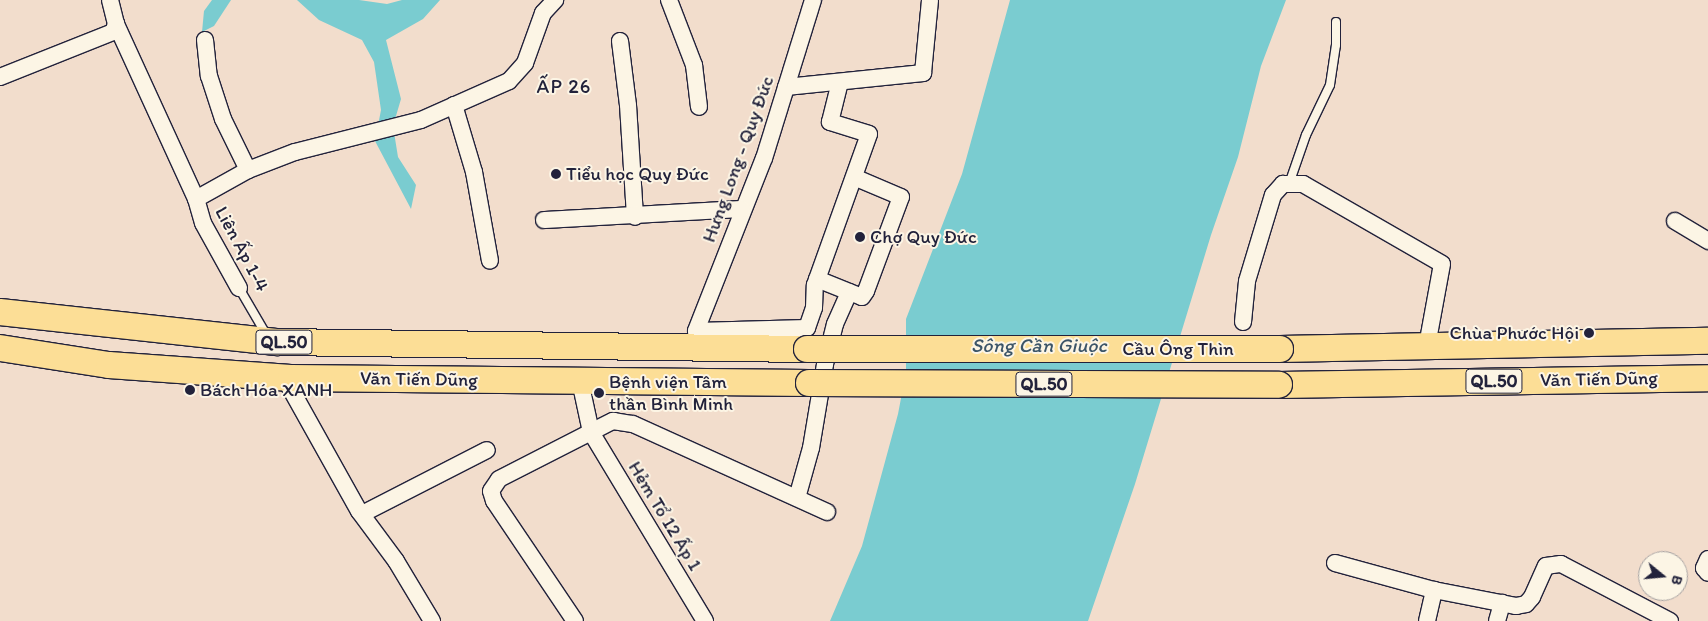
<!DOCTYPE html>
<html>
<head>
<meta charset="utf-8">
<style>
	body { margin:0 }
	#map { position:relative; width:1708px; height:621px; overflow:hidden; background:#f2ddcc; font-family:Itim,sans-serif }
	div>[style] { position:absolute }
	.water>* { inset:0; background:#7accd0 }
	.roads { filter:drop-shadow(1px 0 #22223b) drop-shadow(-1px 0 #22223b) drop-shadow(0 1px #22223b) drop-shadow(0 -1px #22223b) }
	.service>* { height:8px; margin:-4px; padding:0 4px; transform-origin:4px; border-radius:4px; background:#fcf5e5 }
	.minor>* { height:16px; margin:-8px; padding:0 8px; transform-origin:8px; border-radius:8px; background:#fcf5e5 }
	.trunk>* { height:26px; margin:-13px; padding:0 13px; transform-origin:13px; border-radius:13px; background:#fcde96 }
	.bridges { filter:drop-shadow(1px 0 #22223b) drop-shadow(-1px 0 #22223b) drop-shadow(0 1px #22223b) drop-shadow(0 -1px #22223b) }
	.trunk-bridge>* { height:26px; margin:-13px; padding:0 13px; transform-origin:13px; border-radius:13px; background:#fcde96 }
	.dots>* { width:14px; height:14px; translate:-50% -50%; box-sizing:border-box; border:2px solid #fcf5e5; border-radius:50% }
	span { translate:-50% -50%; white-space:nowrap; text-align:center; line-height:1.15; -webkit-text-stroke:4px #fcf5e5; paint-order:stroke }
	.shield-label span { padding:1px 4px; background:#fcf5e5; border:1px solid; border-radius:4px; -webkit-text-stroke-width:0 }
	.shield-label { font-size:18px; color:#22223b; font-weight:700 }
	.street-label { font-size:19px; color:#22223b }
	.poi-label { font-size:19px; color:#22223b }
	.left { translate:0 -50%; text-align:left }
	.right { translate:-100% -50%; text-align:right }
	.neighbourhood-label { font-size:20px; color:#22223b; letter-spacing:1px }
	.water-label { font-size:20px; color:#3c5568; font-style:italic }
	.north { position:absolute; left:1638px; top:551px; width:50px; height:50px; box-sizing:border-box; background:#fcf5e5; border:1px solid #a5a1a1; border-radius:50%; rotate:107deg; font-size:14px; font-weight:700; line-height:20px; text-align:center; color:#22223b }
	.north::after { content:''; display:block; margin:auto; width:18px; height:22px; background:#22223b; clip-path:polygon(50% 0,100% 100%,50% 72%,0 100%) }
</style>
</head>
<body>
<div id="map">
	<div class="water">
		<div style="clip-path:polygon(212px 0,231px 0,214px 26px,202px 32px,204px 11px)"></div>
		<div style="clip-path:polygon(297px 0,359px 0,387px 4px,402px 0,440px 0,423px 19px,386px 40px,401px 99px,393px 126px,398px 157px,416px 185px,411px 209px,375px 141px,381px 110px,374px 62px,362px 40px,319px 20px)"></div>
		<div style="clip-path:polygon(1010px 0,1286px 0,1261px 66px,1238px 157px,1211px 235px,1135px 484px,1088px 621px,830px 621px,862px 546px,898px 414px,906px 372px,906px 319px,962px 174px)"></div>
	</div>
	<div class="roads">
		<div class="service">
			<div style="left:1289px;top:184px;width:52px;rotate:-70.9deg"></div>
			<div style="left:1306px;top:135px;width:55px;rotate:-64.4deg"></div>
			<div style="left:1330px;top:85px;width:40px;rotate:-81.5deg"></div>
			<div style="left:1336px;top:45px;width:23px;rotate:-90deg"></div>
			<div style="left:239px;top:288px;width:56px;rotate:59.7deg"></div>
		</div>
		<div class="minor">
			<div style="left:669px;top:0;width:70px;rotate:69deg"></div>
			<div style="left:694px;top:65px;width:42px;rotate:83.2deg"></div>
			<div style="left:813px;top:0;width:165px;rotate:107.2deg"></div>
			<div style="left:764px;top:158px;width:186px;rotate:111.5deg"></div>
			<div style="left:696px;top:331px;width:111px;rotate:-1.5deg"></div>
			<div style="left:807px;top:328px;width:21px;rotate:-71deg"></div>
			<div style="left:814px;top:308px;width:23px;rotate:-88deg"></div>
			<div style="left:815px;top:285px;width:160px;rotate:-70.3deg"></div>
			<div style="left:869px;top:134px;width:41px;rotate:-162.9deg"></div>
			<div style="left:830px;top:122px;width:41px;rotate:-76deg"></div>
			<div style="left:116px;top:24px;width:192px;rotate:65.4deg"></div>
			<div style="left:205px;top:40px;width:36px;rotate:84deg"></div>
			<div style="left:209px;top:76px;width:45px;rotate:72deg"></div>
			<div style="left:223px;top:119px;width:57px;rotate:63.9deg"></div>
			<div style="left:620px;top:41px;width:64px;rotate:82.9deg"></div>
			<div style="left:628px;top:105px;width:112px;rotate:86.4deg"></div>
			<div style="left:0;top:77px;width:122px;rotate:-21.7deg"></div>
			<div style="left:113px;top:32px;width:9px;rotate:-69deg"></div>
			<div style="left:116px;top:24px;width:25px;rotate:-104deg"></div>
			<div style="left:786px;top:87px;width:138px;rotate:-5.8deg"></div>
			<div style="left:923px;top:73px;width:73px;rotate:-84.5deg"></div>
			<div style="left:454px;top:105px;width:70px;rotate:73.4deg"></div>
			<div style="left:474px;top:172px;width:90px;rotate:79.8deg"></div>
			<div style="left:544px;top:220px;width:198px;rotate:-3.2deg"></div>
			<div style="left:1675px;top:221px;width:39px;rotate:31deg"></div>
			<div style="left:817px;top:279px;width:48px;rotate:21.8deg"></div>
			<div style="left:862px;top:297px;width:7px;rotate:-56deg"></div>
			<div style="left:866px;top:291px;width:100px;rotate:-69.6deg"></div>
			<div style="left:901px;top:197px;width:49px;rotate:-157.1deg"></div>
			<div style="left:239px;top:288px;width:74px;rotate:-119deg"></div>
			<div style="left:203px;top:223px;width:25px;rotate:-106deg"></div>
			<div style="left:196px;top:199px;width:60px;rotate:-29.1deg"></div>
			<div style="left:248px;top:170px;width:50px;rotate:-21deg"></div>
			<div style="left:295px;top:152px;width:130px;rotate:-14.3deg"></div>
			<div style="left:421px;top:120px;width:96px;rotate:-23.9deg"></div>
			<div style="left:509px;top:81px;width:24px;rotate:-48deg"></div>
			<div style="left:525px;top:63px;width:53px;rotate:-70.2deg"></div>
			<div style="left:543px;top:13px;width:18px;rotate:-47deg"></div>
			<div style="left:1243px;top:322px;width:41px;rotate:-84.4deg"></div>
			<div style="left:1247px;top:281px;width:90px;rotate:-73.2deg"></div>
			<div style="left:1273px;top:195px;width:15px;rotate:-48deg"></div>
			<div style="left:1283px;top:184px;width:20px"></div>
			<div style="left:1303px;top:184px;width:160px;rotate:29.9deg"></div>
			<div style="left:1442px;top:264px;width:83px;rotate:100.4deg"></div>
			<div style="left:284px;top:377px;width:154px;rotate:60.8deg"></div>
			<div style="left:359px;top:511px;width:62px;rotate:53.5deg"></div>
			<div style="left:396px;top:561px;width:70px;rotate:59deg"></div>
			<div style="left:797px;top:498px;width:52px;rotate:-74.4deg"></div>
			<div style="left:811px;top:448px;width:85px;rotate:-80.5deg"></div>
			<div style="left:825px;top:364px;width:41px;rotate:-76deg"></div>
			<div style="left:835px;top:324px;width:35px;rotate:-66deg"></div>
			<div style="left:362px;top:514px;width:140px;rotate:-27.1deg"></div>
			<div style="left:1708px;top:559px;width:10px;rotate:114deg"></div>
			<div style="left:1704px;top:568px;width:6px;rotate:51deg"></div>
			<div style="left:1335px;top:563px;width:103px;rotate:15.3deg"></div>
			<div style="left:1434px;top:590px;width:84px;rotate:11deg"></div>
			<div style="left:1516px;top:606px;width:10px;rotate:-11deg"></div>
			<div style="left:1526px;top:604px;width:9px;rotate:-49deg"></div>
			<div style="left:1532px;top:597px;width:34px;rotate:-66deg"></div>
			<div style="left:1546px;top:566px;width:15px;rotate:-8deg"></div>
			<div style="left:1561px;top:564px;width:123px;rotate:27.6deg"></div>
			<div style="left:575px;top:621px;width:145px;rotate:-124deg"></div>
			<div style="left:494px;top:501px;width:10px;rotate:-107deg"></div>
			<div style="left:491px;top:491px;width:14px;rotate:-56deg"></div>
			<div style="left:499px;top:479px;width:103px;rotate:-27.1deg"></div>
			<div style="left:591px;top:432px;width:52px;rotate:-102.2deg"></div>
			<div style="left:705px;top:621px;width:221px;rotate:-121.1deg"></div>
			<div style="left:591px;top:432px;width:25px;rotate:-27deg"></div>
			<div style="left:613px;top:421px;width:20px;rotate:9deg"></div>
			<div style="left:633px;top:424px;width:213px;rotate:24.4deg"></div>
			<div style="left:1427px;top:621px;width:32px;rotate:-77deg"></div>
			<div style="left:1497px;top:621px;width:19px;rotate:-74deg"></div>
		</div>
		<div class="trunk">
			<div style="left:0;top:312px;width:280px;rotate:6.2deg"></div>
			<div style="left:278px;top:342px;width:529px;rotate:0.76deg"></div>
			<div style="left:0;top:348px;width:110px;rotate:8.9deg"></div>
			<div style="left:109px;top:365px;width:182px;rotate:4.1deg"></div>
			<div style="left:291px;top:378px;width:518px;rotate:0.55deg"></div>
			<div style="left:1280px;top:349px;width:428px;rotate:-1.1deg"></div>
			<div style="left:1279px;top:385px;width:429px;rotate:-0.9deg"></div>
		</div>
	</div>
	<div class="bridges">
		<div class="trunk-bridge">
			<div style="left:807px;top:349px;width:473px"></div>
			<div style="left:809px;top:383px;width:470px;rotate:0.2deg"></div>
		</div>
	</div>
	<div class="dots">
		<div style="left:556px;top:174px;background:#22223b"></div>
		<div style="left:860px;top:237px;background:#22223b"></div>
		<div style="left:1589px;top:333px;background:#22223b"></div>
		<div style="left:190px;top:390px;background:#22223b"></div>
		<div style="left:599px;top:393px;background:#22223b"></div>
	</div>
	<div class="shield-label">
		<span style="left:284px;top:342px">QL.50</span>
		<span style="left:1494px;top:381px">QL.50</span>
		<span style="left:1044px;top:384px">QL.50</span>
	</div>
	<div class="street-label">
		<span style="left:738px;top:159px;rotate:-70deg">Hưng Long - Quy Đức</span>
		<span style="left:242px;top:249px;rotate:62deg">Liên Ấp 1-4</span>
		<span style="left:1178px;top:349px">Cầu Ông Thìn</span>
		<span style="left:419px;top:379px;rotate:1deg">Văn Tiến Dũng</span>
		<span style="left:1599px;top:379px;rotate:-1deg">Văn Tiến Dũng</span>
		<span style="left:665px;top:516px;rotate:59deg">Hẻm Tổ 12 Ấp 1</span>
	</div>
	<div class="poi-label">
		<span class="left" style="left:566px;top:174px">Tiểu học Quy Đức</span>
		<span class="left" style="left:870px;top:237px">Chợ Quy Đức</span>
		<span class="right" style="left:1579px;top:333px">Chùa Phước Hội</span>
		<span class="left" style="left:609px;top:393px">Bệnh viện Tâm<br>thần Bình Minh</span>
		<span class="left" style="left:200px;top:390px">Bách Hóa XANH</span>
	</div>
	<div class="neighbourhood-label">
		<span style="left:564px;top:86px">ẤP 26</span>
	</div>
	<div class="water-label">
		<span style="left:1039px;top:345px">Sông Cần Giuộc</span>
	</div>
	<div class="north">B</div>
</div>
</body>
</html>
